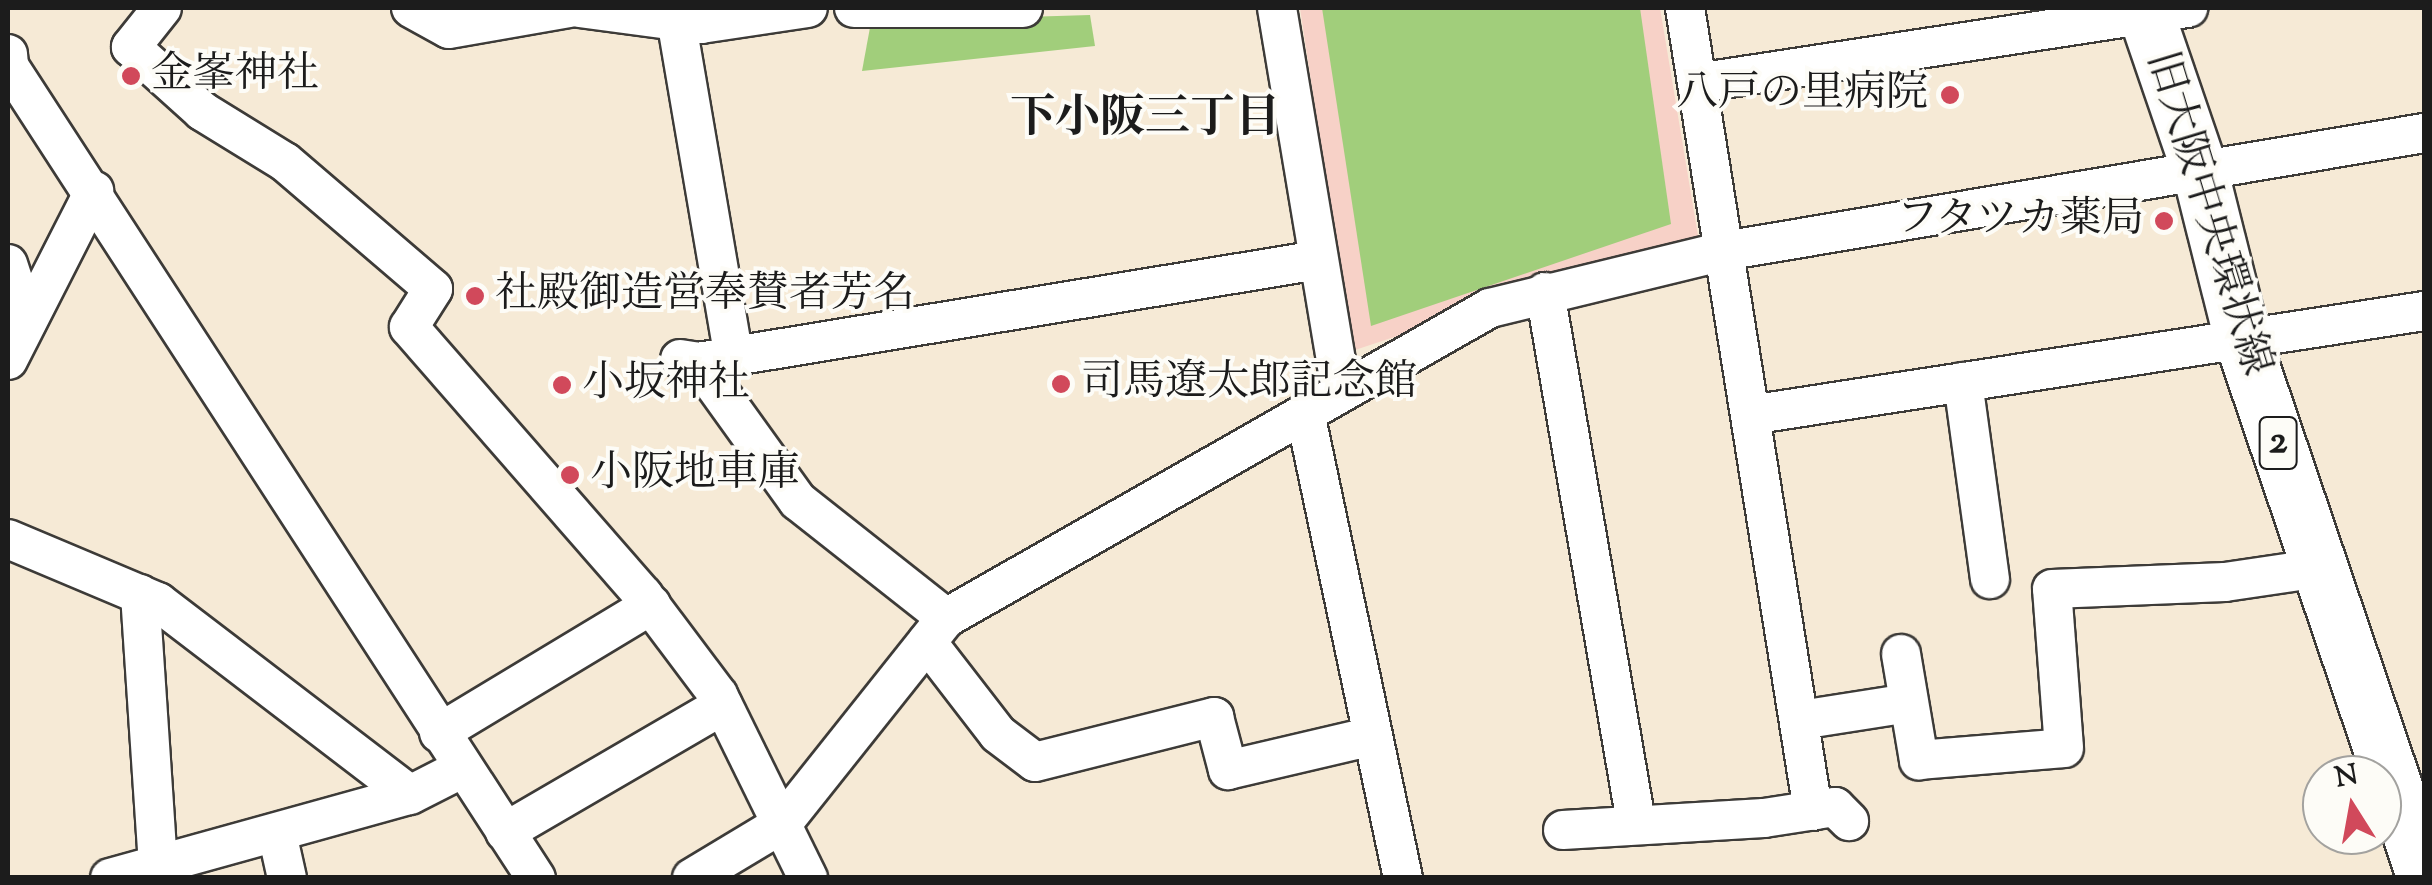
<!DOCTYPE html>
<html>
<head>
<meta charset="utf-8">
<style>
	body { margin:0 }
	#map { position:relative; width:2432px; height:885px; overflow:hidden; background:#f6ead6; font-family:"Sorts Mill Goudy","Noto Serif JP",serif }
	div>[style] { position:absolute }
	.built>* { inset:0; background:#f7d1c7 }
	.green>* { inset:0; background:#a1ce7b }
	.roads { filter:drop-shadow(2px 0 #3d3b38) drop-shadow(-2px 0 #3d3b38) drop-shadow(0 2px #3d3b38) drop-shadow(0 -2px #3d3b38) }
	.street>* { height:38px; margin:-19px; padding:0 19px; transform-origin:19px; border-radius:19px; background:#fff }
	.primary>* { height:55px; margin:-27.5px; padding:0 27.5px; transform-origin:27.5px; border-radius:27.5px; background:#fff }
	.dots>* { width:28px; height:28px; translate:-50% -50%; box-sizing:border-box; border:5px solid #fdfcf7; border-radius:50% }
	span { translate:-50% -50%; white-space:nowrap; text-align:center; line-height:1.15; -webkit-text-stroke:8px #fdfcf7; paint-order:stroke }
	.shield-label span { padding:2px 8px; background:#fdfcf7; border:2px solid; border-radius:8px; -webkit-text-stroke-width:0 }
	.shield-label { font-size:40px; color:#1c1c1c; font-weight:700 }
	.poi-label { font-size:42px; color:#1c1c1c }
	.left { translate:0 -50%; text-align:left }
	.right { translate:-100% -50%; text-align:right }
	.street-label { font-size:42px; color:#1c1c1c }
	.neighbourhood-label { font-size:45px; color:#1c1c1c; font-weight:700 }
	.frame { position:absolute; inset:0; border:10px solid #1c1c1c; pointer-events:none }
	.north { position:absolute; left:2302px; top:755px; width:100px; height:100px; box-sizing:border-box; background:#fdfcf7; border:2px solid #a3a29f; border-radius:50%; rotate:349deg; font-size:28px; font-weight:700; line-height:40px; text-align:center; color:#1c1c1c }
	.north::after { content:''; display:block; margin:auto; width:35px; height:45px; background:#d1495b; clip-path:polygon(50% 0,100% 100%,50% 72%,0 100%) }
</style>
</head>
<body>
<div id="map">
	<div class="built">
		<div style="clip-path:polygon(1300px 8px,1660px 8px,1698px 236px,1352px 351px)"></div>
	</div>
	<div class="green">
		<div style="clip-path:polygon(1322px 8px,1640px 8px,1671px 224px,1371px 326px)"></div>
		<div style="clip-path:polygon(1090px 15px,1095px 46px,862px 71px,871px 22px)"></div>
	</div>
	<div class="roads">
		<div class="street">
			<div style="left:162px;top:8px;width:50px;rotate:128.5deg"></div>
			<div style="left:131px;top:47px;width:96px;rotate:42deg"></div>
			<div style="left:202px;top:111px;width:97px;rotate:31.6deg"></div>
			<div style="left:285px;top:162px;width:195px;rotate:40.6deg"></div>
			<div style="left:433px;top:289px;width:45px;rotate:122.3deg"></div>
			<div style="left:409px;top:327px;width:356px;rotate:48.9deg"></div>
			<div style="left:643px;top:595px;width:125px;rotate:53.1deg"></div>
			<div style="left:718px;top:695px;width:204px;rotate:63.8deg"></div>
			<div style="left:411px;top:8px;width:43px;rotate:28.9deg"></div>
			<div style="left:449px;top:29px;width:122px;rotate:-9.9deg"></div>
			<div style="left:579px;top:8px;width:123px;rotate:7.5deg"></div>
			<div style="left:701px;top:24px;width:108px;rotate:-8.5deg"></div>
			<div style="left:854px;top:8px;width:169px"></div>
			<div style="left:1277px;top:8px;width:387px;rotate:80.5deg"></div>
			<div style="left:1685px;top:8px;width:813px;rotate:80.94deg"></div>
			<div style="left:676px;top:19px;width:343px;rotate:80.3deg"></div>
			<div style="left:8px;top:54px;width:12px;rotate:85deg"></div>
			<div style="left:9px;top:66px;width:968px;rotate:57.02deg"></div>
			<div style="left:1697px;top:83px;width:497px;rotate:-8.7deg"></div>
			<div style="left:8px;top:264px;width:61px;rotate:71.9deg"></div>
			<div style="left:1545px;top:292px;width:538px;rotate:80.26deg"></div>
			<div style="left:680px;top:359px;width:18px;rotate:9deg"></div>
			<div style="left:698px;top:362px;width:171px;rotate:54.3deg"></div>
			<div style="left:798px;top:501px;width:189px;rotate:38.3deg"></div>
			<div style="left:8px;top:360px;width:190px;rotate:-63deg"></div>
			<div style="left:698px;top:362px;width:628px;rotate:-9.34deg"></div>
			<div style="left:1963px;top:382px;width:199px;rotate:82.2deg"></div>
			<div style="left:1305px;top:413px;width:475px;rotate:78.1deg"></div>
			<div style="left:1750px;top:415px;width:682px;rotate:-8.77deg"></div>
			<div style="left:8px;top:539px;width:163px;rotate:22.8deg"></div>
			<div style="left:158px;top:602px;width:317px;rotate:37.4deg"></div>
			<div style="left:140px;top:594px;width:274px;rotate:86.2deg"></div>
			<div style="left:927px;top:642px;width:116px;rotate:52.3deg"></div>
			<div style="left:998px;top:734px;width:46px;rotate:37.1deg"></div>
			<div style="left:1035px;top:762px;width:185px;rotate:-14.1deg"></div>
			<div style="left:1214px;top:717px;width:55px;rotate:75.2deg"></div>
			<div style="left:1228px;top:770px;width:145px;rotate:-13.2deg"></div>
			<div style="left:1901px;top:654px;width:108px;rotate:80.4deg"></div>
			<div style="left:1919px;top:760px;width:145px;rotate:-4.7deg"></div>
			<div style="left:2064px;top:748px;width:159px;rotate:-94.3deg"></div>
			<div style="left:2052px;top:589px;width:173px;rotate:-2.3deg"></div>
			<div style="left:2225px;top:582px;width:96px;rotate:-8.4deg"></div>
			<div style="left:1800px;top:720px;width:109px;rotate:-8.9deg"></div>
			<div style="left:439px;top:733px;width:248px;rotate:-31.1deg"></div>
			<div style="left:1563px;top:830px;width:201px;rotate:-3.4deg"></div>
			<div style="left:1764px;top:818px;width:72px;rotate:-8.8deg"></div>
			<div style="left:1835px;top:807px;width:20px;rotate:45deg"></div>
			<div style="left:505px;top:832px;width:252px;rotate:-30.2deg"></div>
			<div style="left:277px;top:833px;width:46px;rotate:77.5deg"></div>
			<div style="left:110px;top:878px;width:311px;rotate:-15.5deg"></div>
			<div style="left:410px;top:795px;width:57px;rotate:-27deg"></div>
			<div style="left:692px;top:878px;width:105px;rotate:-31deg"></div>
			<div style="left:782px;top:824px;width:263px;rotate:-51.5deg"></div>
			<div style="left:946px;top:618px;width:626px;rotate:-29.68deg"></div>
			<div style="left:1490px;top:308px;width:241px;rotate:-13.7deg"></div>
			<div style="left:1724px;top:251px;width:710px;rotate:-9.57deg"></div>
		</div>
		<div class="primary">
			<div style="left:2144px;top:8px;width:173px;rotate:71.1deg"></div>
			<div style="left:2200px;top:172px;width:172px;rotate:75.9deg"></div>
			<div style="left:2242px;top:339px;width:566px;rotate:71.24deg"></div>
		</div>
	</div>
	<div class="dots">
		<div style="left:131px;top:76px;background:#d1495b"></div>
		<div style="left:1950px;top:95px;background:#d1495b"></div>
		<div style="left:2164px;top:221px;background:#d1495b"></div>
		<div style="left:475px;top:296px;background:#d1495b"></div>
		<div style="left:1061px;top:384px;background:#d1495b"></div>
		<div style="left:562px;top:385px;background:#d1495b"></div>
		<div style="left:570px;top:475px;background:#d1495b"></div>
	</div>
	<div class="shield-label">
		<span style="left:2278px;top:443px">2</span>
	</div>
	<div class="poi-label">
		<span class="left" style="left:151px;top:76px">金峯神社</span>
		<span class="right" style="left:1928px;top:95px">八戸の里病院</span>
		<span class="right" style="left:2144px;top:221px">フタツカ薬局</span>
		<span class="left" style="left:495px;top:296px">社殿御造営奉賛者芳名</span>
		<span class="left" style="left:1081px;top:384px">司馬遼太郎記念館</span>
		<span class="left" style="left:582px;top:385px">小坂神社</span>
		<span class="left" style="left:590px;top:475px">小阪地車庫</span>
	</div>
	<div class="street-label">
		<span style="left:2207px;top:214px;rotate:73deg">旧大阪中央環状線</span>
	</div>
	<div class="neighbourhood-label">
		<span style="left:1145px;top:121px">下小阪三丁目</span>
	</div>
	<div class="frame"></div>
	<div class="north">N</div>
</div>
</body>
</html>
